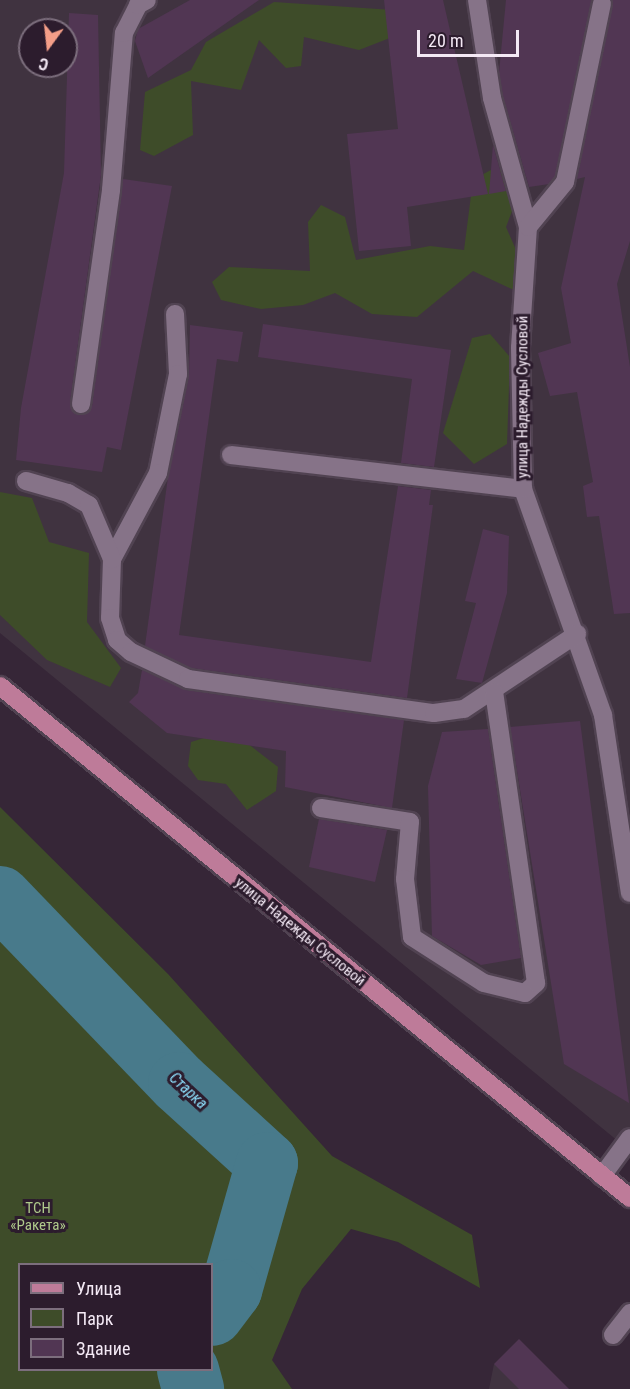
<!DOCTYPE html>
<html>
<head>
<meta charset="utf-8">
<style>
	body { margin:0 }
	#map { position:relative; width:630px; height:1389px; overflow:hidden; background:#362637; font-family:"Roboto Condensed",sans-serif }
	div>[style] { position:absolute }
	.industrial>* { inset:0; background:#403340 }
	.green>* { inset:0; background:#3e4c29 }
	.river>* { height:62px; margin:-31px; padding:0 31px; transform-origin:31px; border-radius:31px; background:#487a8b }
	.building>* { inset:0; background:#513653 }
	.roads { filter:drop-shadow(2px 0 #514352) drop-shadow(-2px 0 #514352) drop-shadow(0 2px #514352) drop-shadow(0 -2px #514352) }
	.minor>* { height:18px; margin:-9px; padding:0 9px; transform-origin:9px; border-radius:9px; background:#867388 }
	.major>* { height:18px; margin:-9px; padding:0 9px; transform-origin:9px; border-radius:9px; background:#be7b99 }
	span { translate:-50% -50%; white-space:nowrap; text-align:center; line-height:1.15; -webkit-text-stroke:6px #2c1c2d; paint-order:stroke }
	.street-label { font-size:15px; color:#f4e9f5 }
	.park-label { font-size:15px; color:#afca8b }
	.water-label { font-size:16px; color:#8ddffc; font-style:italic }
	.legend { position:absolute; left:18px; top:1263px; width:195px; height:108px; box-sizing:border-box; background:#2c1c2d; border:2px solid #7c6e7d; margin:0; padding:8px 10px; list-style:none; font-size:18px; color:#f4e9f5 }
	.legend li { display:flex; align-items:center; gap:12px; height:30px }
	.legend b { width:30px; border:2px solid #7c6e7d }
	.north { position:absolute; left:18px; top:18px; width:60px; height:60px; box-sizing:border-box; background:#2c1c2d; border:2px solid #7c6e7d; border-radius:50%; rotate:195deg; font-size:16px; font-weight:700; line-height:24px; text-align:center; color:#f4e9f5 }
	.north::after { content:''; display:block; margin:auto; width:21px; height:27px; background:#f49e88; clip-path:polygon(50% 0,100% 100%,50% 72%,0 100%) }
	.scale { position:absolute; left:417px; top:30px; width:102px; height:27px; box-sizing:border-box; border:3px solid #f4e9f5; border-top:0; padding-left:8px; font-size:18px; line-height:21px; white-space:nowrap; color:#f4e9f5; -webkit-text-stroke:4px #2c1c2d; paint-order:stroke }
</style>
</head>
<body>
<div id="map">
	<div class="industrial">
		<div style="clip-path:polygon(evenodd,0 0,630px 0,630px 1151px,0 633px,0 0,30px 30px,66px 30px,66px 66px,30px 66px,30px 30px)"></div>
		<div style="clip-path:polygon(494px 1364px,569px 1389px,489px 1389px)"></div>
	</div>
	<div class="green">
		<div style="clip-path:polygon(274px 2px,408px 11px,413px 29px,359px 50px,304px 37px,301px 66px,286px 68px,259px 40px,241px 90px,191px 81px,193px 135px,154px 156px,140px 150px,145px 92px,191px 70px,206px 42px)"></div>
		<div style="clip-path:polygon(496px 167px,522px 185px,506px 227px,520px 259px,514px 290px,473px 271px,417px 317px,372px 314px,335px 293px,303px 305px,261px 309px,221px 300px,212px 282px,229px 267px,310px 271px,308px 222px,321px 205px,345px 217px,356px 260px,430px 246px,464px 250px,473px 180px)"></div>
		<div style="clip-path:polygon(490px 334px,510px 357px,507px 444px,474px 464px,443px 433px,472px 338px)"></div>
		<div style="clip-path:polygon(0 492px,32px 498px,49px 542px,89px 553px,87px 622px,121px 668px,110px 687px,47px 660px,0 615px)"></div>
		<div style="clip-path:polygon(230px 730px,278px 767px,276px 791px,247px 810px,226px 784px,198px 780px,188px 766px,191px 742px)"></div>
		<div style="clip-path:polygon(evenodd,0 807px,168px 974px,332px 1156px,472px 1235px,480px 1288px,398px 1242px,351px 1229px,302px 1289px,272px 1360px,292px 1389px,0 1389px,0 807px,212px 1264px,212px 1370px,20px 1370px,20px 1264px,212px 1264px)"></div>
	</div>
	<div class="river">
		<div style="left:0;top:897px;width:258px;rotate:46.1deg"></div>
		<div style="left:179px;top:1083px;width:119px;rotate:42.3deg"></div>
		<div style="left:267px;top:1163px;width:132px;rotate:105.8deg"></div>
		<div style="left:231px;top:1290px;width:31px;rotate:127deg"></div>
		<div style="left:188px;top:1370px;width:20px;rotate:75deg"></div>
	</div>
	<div class="building">
		<div style="clip-path:polygon(190px 0,259px 0,148px 78px,135px 41px,138px 29px)"></div>
		<div style="clip-path:polygon(384px 0,443px 0,488px 194px,407px 207px,411px 246px,359px 251px,347px 134px,398px 129px)"></div>
		<div style="clip-path:polygon(506px 0,592px 0,555px 177px,549px 184px,529px 187px,503px 96px,499px 73px)"></div>
		<div style="clip-path:polygon(612px 0,630px 0,630px 241px,617px 284px,630px 367px,630px 613px,614px 614px,599px 516px,587px 517px,583px 486px,593px 482px,577px 392px,550px 396px,538px 353px,571px 343px,561px 288px,585px 177px,577px 179px)"></div>
		<div style="clip-path:polygon(69px 13px,98px 15px,101px 175px,70px 402px,79px 415px,92px 406px,123px 179px,172px 186px,121px 450px,107px 447px,102px 472px,16px 460px,21px 408px,64px 173px)"></div>
		<div style="clip-path:polygon(493px 145px,506px 191px,489px 194px)"></div>
		<div style="clip-path:polygon(263px 324px,451px 350px,434px 467px,401px 463px,412px 379px,258px 357px)"></div>
		<div style="clip-path:polygon(190px 325px,243px 332px,238px 362px,217px 359px,179px 635px,371px 662px,398px 486px,431px 490px,429px 505px,433px 505px,407px 698px,191px 668px,145px 646px,168px 477px,189px 376px)"></div>
		<div style="clip-path:polygon(483px 529px,509px 536px,507px 593px,482px 683px,456px 679px,476px 603px,465px 601px)"></div>
		<div style="clip-path:polygon(142px 670px,186px 690px,404px 720px,392px 808px,285px 787px,286px 751px,167px 733px,129px 702px,138px 693px)"></div>
		<div style="clip-path:polygon(580px 721px,629px 1103px,564px 1064px,510px 727px)"></div>
		<div style="clip-path:polygon(488px 729px,521px 958px,481px 965px,432px 936px,428px 786px,442px 732px)"></div>
		<div style="clip-path:polygon(319px 819px,387px 830px,375px 882px,309px 867px)"></div>
		<div style="clip-path:polygon(519px 1339px,569px 1389px,519px 1389px,494px 1364px)"></div>
	</div>
	<div class="roads">
		<div class="minor">
			<div style="left:477px;top:0;width:99px;rotate:81.3deg"></div>
			<div style="left:492px;top:98px;width:134px;rotate:74.4deg"></div>
			<div style="left:528px;top:227px;width:121px;rotate:93.8deg"></div>
			<div style="left:520px;top:348px;width:141px;rotate:88.8deg"></div>
			<div style="left:523px;top:489px;width:240px;rotate:70.5deg"></div>
			<div style="left:603px;top:715px;width:180px;rotate:81.4deg"></div>
			<div style="left:528px;top:227px;width:58px;rotate:-50.6deg"></div>
			<div style="left:565px;top:182px;width:182px;rotate:-78.3deg"></div>
			<div style="left:175px;top:314px;width:60px;rotate:87.1deg"></div>
			<div style="left:178px;top:374px;width:101px;rotate:101.4deg"></div>
			<div style="left:158px;top:473px;width:98px;rotate:118.1deg"></div>
			<div style="left:112px;top:559px;width:59px;rotate:91.9deg"></div>
			<div style="left:110px;top:618px;width:23px;rotate:72deg"></div>
			<div style="left:117px;top:640px;width:18px;rotate:41deg"></div>
			<div style="left:131px;top:652px;width:63px;rotate:25.3deg"></div>
			<div style="left:188px;top:679px;width:248px;rotate:7.9deg"></div>
			<div style="left:434px;top:713px;width:30px;rotate:-8deg"></div>
			<div style="left:464px;top:709px;width:136px;rotate:-33.6deg"></div>
			<div style="left:81px;top:404px;width:216px;rotate:-82deg"></div>
			<div style="left:111px;top:190px;width:158px;rotate:-85.3deg"></div>
			<div style="left:124px;top:33px;width:31px;rotate:-63deg"></div>
			<div style="left:138px;top:5px;width:10px;rotate:-29deg"></div>
			<div style="left:231px;top:455px;width:294px;rotate:6.6deg"></div>
			<div style="left:26px;top:481px;width:44px;rotate:15.9deg"></div>
			<div style="left:68px;top:493px;width:24px;rotate:30deg"></div>
			<div style="left:89px;top:505px;width:59px;rotate:66.9deg"></div>
			<div style="left:321px;top:808px;width:90px;rotate:8.9deg"></div>
			<div style="left:410px;top:822px;width:57px;rotate:95deg"></div>
			<div style="left:405px;top:879px;width:58px;rotate:83.1deg"></div>
			<div style="left:412px;top:937px;width:85px;rotate:32.6deg"></div>
			<div style="left:484px;top:983px;width:42px;rotate:13.7deg"></div>
			<div style="left:525px;top:993px;width:15px;rotate:-42deg"></div>
			<div style="left:536px;top:983px;width:294px;rotate:-98.2deg"></div>
			<div style="left:602px;top:1176px;width:47px;rotate:-53.6deg"></div>
			<div style="left:613px;top:1335px;width:28px;rotate:-52deg"></div>
		</div>
		<div class="major">
			<div style="left:0;top:686px;width:812px;rotate:39.1deg"></div>
		</div>
	</div>
	<div class="street-label">
		<span style="left:523px;top:397px;rotate:-90deg">улица Надежды Сусловой</span>
		<span style="left:300px;top:932px;rotate:39deg">улица Надежды Сусловой</span>
	</div>
	<div class="park-label">
		<span style="left:38px;top:1217px">ТСН<br>«Ракета»</span>
	</div>
	<div class="water-label">
		<span style="left:188px;top:1091px;rotate:43deg">Старка</span>
	</div>
	<ul class="legend">
	<li><b style="height:8px;background:#be7b99"></b>Улица</li>
	<li><b style="height:16px;background:#3e4c29"></b>Парк</li>
	<li><b style="height:16px;background:#513653"></b>Здание</li>
	</ul>
	<div class="north">С</div>
	<div class="scale">20 m</div>
</div>
</body>
</html>
